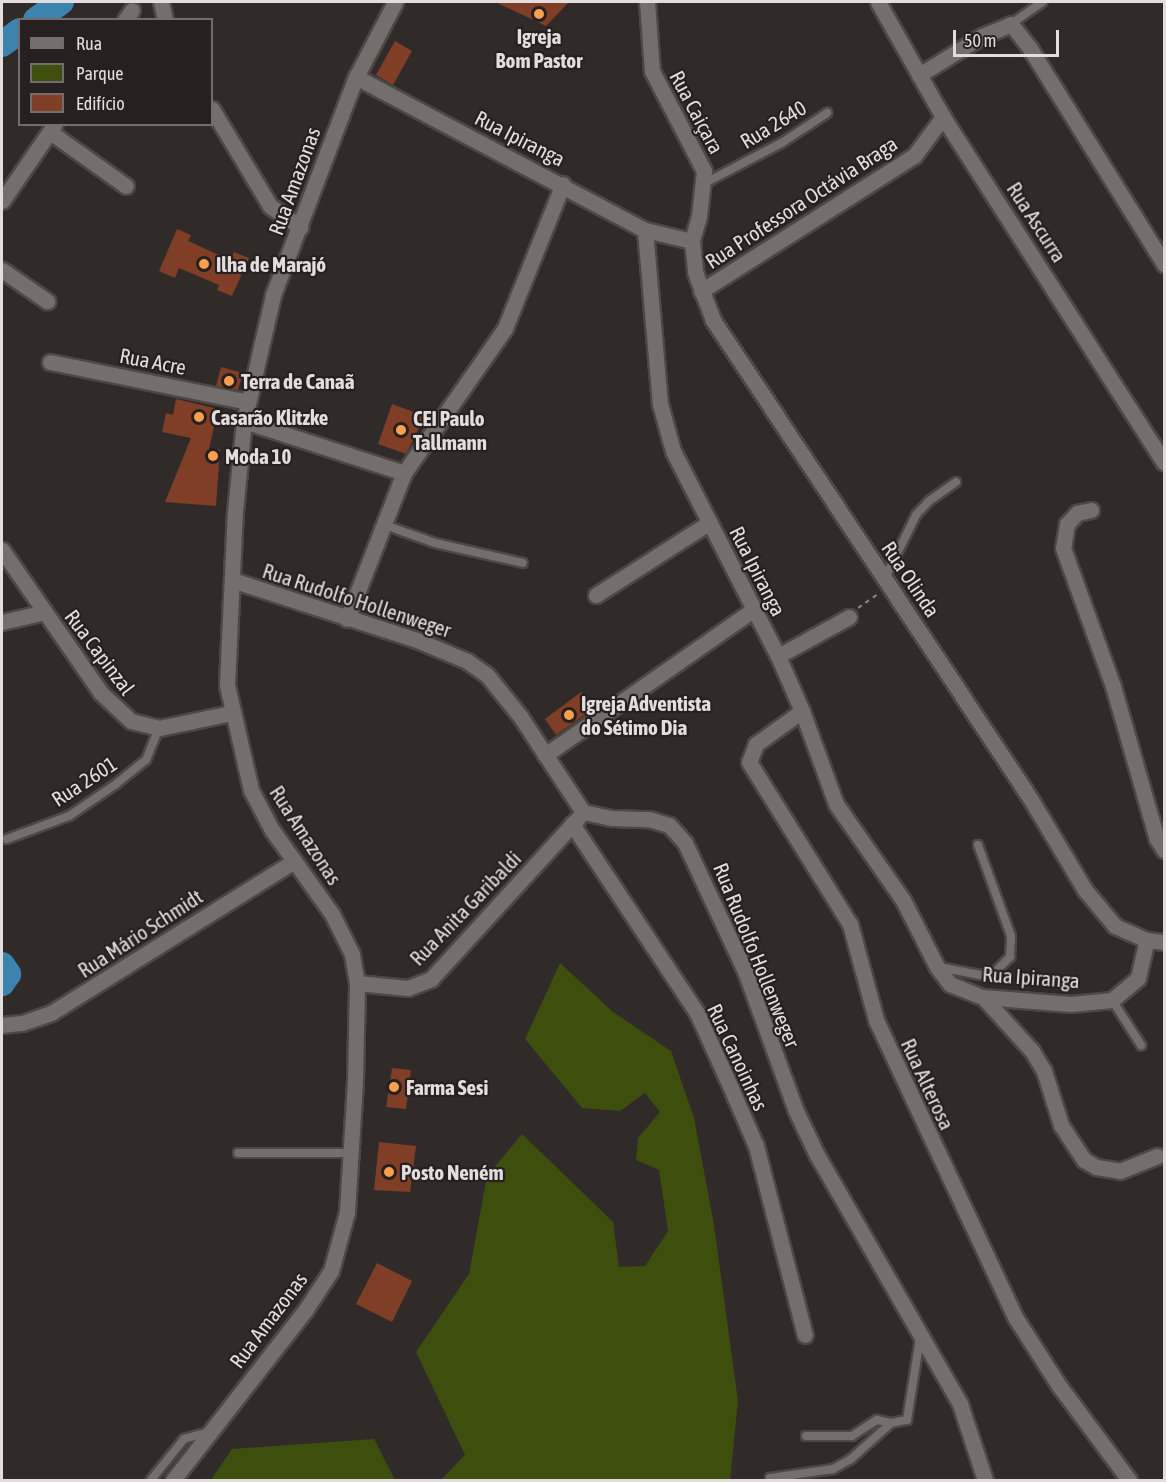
<!DOCTYPE html>
<html>
<head>
<meta charset="utf-8">
<style>
	body { margin:0 }
	#map { position:relative; width:1166px; height:1482px; overflow:hidden; background:#302b29; font-family:"Asap Condensed",sans-serif }
	div>[style] { position:absolute }
	.green>* { inset:0; background:#3d4e0d }
	.river>* { height:26px; margin:-13px; padding:0 13px; transform-origin:13px; border-radius:13px; background:#3c84af }
	.building>* { inset:0; background:#7f3e25 }
	.path>* { height:2px; margin-top:-1px; transform-origin:0; background:repeating-linear-gradient(90deg,#908c8a 0 4.5px,transparent 0 9px) }
	.roads { filter:drop-shadow(2px 0 #4c4847) drop-shadow(-2px 0 #4c4847) drop-shadow(0 2px #4c4847) drop-shadow(0 -2px #4c4847) }
	.lane>* { height:8px; margin:-4px; padding:0 4px; transform-origin:4px; border-radius:4px; background:#746f6d }
	.street>* { height:15px; margin:-7.5px; padding:0 7.5px; transform-origin:7.5px; border-radius:7.5px; background:#746f6d }
	.secondary>* { height:15px; margin:-7.5px; padding:0 7.5px; transform-origin:7.5px; border-radius:7.5px; background:#746f6d }
	.dots>* { width:16px; height:16px; translate:-50% -50%; box-sizing:border-box; border:3px solid #262120; border-radius:50% }
	span { translate:-50% -50%; white-space:nowrap; text-align:center; line-height:1.15; -webkit-text-stroke:4.5px #262120; paint-order:stroke }
	.poi-label { font-size:21px; color:#e1dedd; font-weight:700 }
	.left { translate:0 -50%; text-align:left }
	.street-label { font-size:21px; color:#e1dedd }
	.frame { position:absolute; inset:0; border:3px solid #e1dedd; pointer-events:none }
	.legend { position:absolute; left:18px; top:18px; width:195px; height:108px; box-sizing:border-box; background:#262120; border:2px solid #716d6c; margin:0; padding:8px 10px; list-style:none; font-size:18px; color:#e1dedd }
	.legend li { display:flex; align-items:center; gap:12px; height:30px }
	.legend b { width:30px; border:2px solid #716d6c }
	.scale { position:absolute; left:953px; top:30px; width:106px; height:27px; box-sizing:border-box; border:3px solid #e1dedd; border-top:0; padding-left:8px; font-size:18px; line-height:21px; white-space:nowrap; color:#e1dedd; -webkit-text-stroke:4px #262120; paint-order:stroke }
</style>
</head>
<body>
<div id="map">
	<div class="green">
		<div style="clip-path:polygon(560px 963px,613px 1012px,671px 1051px,694px 1118px,714px 1225px,738px 1401px,730px 1480px,441px 1480px,465px 1455px,416px 1352px,469px 1274px,487px 1176px,522px 1134px,613px 1222px,619px 1267px,645px 1266px,668px 1231px,659px 1170px,636px 1160px,638px 1138px,660px 1112px,645px 1093px,620px 1111px,582px 1108px,525px 1039px)"></div>
		<div style="clip-path:polygon(374px 1439px,395px 1480px,211px 1480px,232px 1449px)"></div>
	</div>
	<div class="river">
		<div style="left:36px;top:20px;width:31px;rotate:-36deg"></div>
		<div style="left:2px;top:44px;width:22px;rotate:-36deg"></div>
		<div style="left:2px;top:965px;width:11px;rotate:56deg"></div>
		<div style="left:8px;top:974px;width:11px;rotate:124deg"></div>
	</div>
	<div class="building">
		<div style="clip-path:polygon(495px 2px,569px 2px,546px 26px)"></div>
		<div style="clip-path:polygon(395px 41px,412px 51px,393px 85px,376px 75px)"></div>
		<div style="clip-path:polygon(177px 229px,191px 235px,188px 241px,230px 260px,234px 252px,249px 258px,232px 296px,217px 290px,219px 285px,179px 268px,175px 278px,159px 271px)"></div>
		<div style="clip-path:polygon(221px 367px,243px 373px,238px 390px,216px 386px)"></div>
		<div style="clip-path:polygon(176px 399px,218px 409px,209px 449px,220px 449px,216px 506px,165px 502px,191px 438px,162px 432px,166px 413px,173px 415px)"></div>
		<div style="clip-path:polygon(392px 404px,425px 416px,406px 454px,378px 444px)"></div>
		<div style="clip-path:polygon(581px 692px,593px 709px,556px 735px,545px 719px)"></div>
		<div style="clip-path:polygon(392px 1068px,411px 1070px,406px 1109px,386px 1107px)"></div>
		<div style="clip-path:polygon(379px 1142px,416px 1146px,410px 1192px,374px 1190px)"></div>
		<div style="clip-path:polygon(377px 1263px,412px 1281px,392px 1322px,356px 1304px)"></div>
	</div>
	<div class="path">
		<div style="left:858px;top:608px;width:24px;rotate:-35deg"></div>
	</div>
	<div class="roads">
		<div class="lane">
			<div style="left:1011px;top:24px;width:38px;rotate:-35deg"></div>
			<div style="left:705px;top:183px;width:88px;rotate:-27.7deg"></div>
			<div style="left:783px;top:142px;width:53px;rotate:-33.4deg"></div>
			<div style="left:382px;top:524px;width:56px;rotate:19.7deg"></div>
			<div style="left:435px;top:543px;width:90px;rotate:12.8deg"></div>
			<div style="left:885px;top:578px;width:70px;rotate:-63.8deg"></div>
			<div style="left:916px;top:515px;width:19px;rotate:-47deg"></div>
			<div style="left:929px;top:501px;width:33px;rotate:-35deg"></div>
			<div style="left:7px;top:839px;width:66px;rotate:-20.4deg"></div>
			<div style="left:69px;top:816px;width:57px;rotate:-34.2deg"></div>
			<div style="left:116px;top:784px;width:38px;rotate:-39deg"></div>
			<div style="left:146px;top:760px;width:35px;rotate:-68deg"></div>
			<div style="left:939px;top:967px;width:42px;rotate:11deg"></div>
			<div style="left:980px;top:975px;width:14px;rotate:-8deg"></div>
			<div style="left:994px;top:973px;width:23px;rotate:-45deg"></div>
			<div style="left:1010px;top:957px;width:21px;rotate:-87deg"></div>
			<div style="left:1011px;top:936px;width:97px;rotate:-109.9deg"></div>
			<div style="left:1112px;top:1000px;width:54px;rotate:57.2deg"></div>
			<div style="left:238px;top:1153px;width:113px"></div>
			<div style="left:806px;top:1436px;width:46px"></div>
			<div style="left:852px;top:1436px;width:30px;rotate:-33deg"></div>
			<div style="left:877px;top:1420px;width:14px;rotate:12deg"></div>
			<div style="left:770px;top:1478px;width:64px;rotate:-8.1deg"></div>
			<div style="left:833px;top:1469px;width:21px;rotate:-29deg"></div>
			<div style="left:851px;top:1459px;width:54px;rotate:-42deg"></div>
			<div style="left:891px;top:1423px;width:16px;rotate:-11deg"></div>
			<div style="left:907px;top:1420px;width:83px;rotate:-81deg"></div>
			<div style="left:151px;top:1480px;width:53px;rotate:-51.2deg"></div>
			<div style="left:184px;top:1439px;width:25px;rotate:-16deg"></div>
		</div>
		<div class="street">
			<div style="left:161px;top:2px;width:18px;rotate:77deg"></div>
			<div style="left:647px;top:2px;width:69px;rotate:85.9deg"></div>
			<div style="left:652px;top:71px;width:113px;rotate:62.5deg"></div>
			<div style="left:704px;top:171px;width:45px;rotate:96.3deg"></div>
			<div style="left:699px;top:216px;width:26px;rotate:106deg"></div>
			<div style="left:692px;top:241px;width:31px;rotate:84deg"></div>
			<div style="left:695px;top:272px;width:51px;rotate:69.4deg"></div>
			<div style="left:713px;top:320px;width:574px;rotate:56.45deg"></div>
			<div style="left:1030px;top:798px;width:107px;rotate:59.1deg"></div>
			<div style="left:1085px;top:890px;width:47px;rotate:50.2deg"></div>
			<div style="left:1115px;top:926px;width:35px;rotate:24deg"></div>
			<div style="left:1147px;top:940px;width:17px;rotate:7deg"></div>
			<div style="left:878px;top:2px;width:132px;rotate:60.5deg"></div>
			<div style="left:943px;top:117px;width:410px;rotate:57.4deg"></div>
			<div style="left:125px;top:20px;width:12px;rotate:-55deg"></div>
			<div style="left:919px;top:75px;width:74px;rotate:-31.8deg"></div>
			<div style="left:982px;top:36px;width:31px;rotate:-22deg"></div>
			<div style="left:1011px;top:24px;width:29px;rotate:52deg"></div>
			<div style="left:1029px;top:47px;width:256px;rotate:58.1deg"></div>
			<div style="left:356px;top:77px;width:327px;rotate:27.9deg"></div>
			<div style="left:645px;top:230px;width:48px;rotate:13.2deg"></div>
			<div style="left:212px;top:109px;width:113px;rotate:59.1deg"></div>
			<div style="left:270px;top:206px;width:37px;rotate:35deg"></div>
			<div style="left:50px;top:132px;width:93px;rotate:35.4deg"></div>
			<div style="left:2px;top:201px;width:93px;rotate:-55.5deg"></div>
			<div style="left:645px;top:230px;width:175px;rotate:85.1deg"></div>
			<div style="left:660px;top:404px;width:49px;rotate:74.5deg"></div>
			<div style="left:673px;top:451px;width:230px;rotate:62.9deg"></div>
			<div style="left:778px;top:656px;width:60px;rotate:66.4deg"></div>
			<div style="left:802px;top:711px;width:99px;rotate:69.9deg"></div>
			<div style="left:836px;top:804px;width:117px;rotate:55.1deg"></div>
			<div style="left:903px;top:900px;width:75px;rotate:63.1deg"></div>
			<div style="left:937px;top:967px;width:21px;rotate:53deg"></div>
			<div style="left:950px;top:984px;width:35px;rotate:22deg"></div>
			<div style="left:983px;top:997px;width:88px;rotate:4.5deg"></div>
			<div style="left:1071px;top:1004px;width:41px;rotate:-5.6deg"></div>
			<div style="left:1112px;top:1000px;width:34px;rotate:-40deg"></div>
			<div style="left:1138px;top:978px;width:39px;rotate:-77deg"></div>
			<div style="left:2px;top:270px;width:55px;rotate:34.6deg"></div>
			<div style="left:701px;top:291px;width:252px;rotate:-32.4deg"></div>
			<div style="left:914px;top:156px;width:49px;rotate:-53.4deg"></div>
			<div style="left:50px;top:362px;width:202px;rotate:11.4deg"></div>
			<div style="left:244px;top:421px;width:168px;rotate:18deg"></div>
			<div style="left:1091px;top:510px;width:14px;rotate:168deg"></div>
			<div style="left:1077px;top:513px;width:15px;rotate:132deg"></div>
			<div style="left:1067px;top:524px;width:24px;rotate:99deg"></div>
			<div style="left:1063px;top:548px;width:147px;rotate:70.1deg"></div>
			<div style="left:1113px;top:686px;width:159px;rotate:74deg"></div>
			<div style="left:1157px;top:839px;width:13px;rotate:58deg"></div>
			<div style="left:232px;top:580px;width:194px;rotate:18deg"></div>
			<div style="left:417px;top:640px;width:54px;rotate:22.8deg"></div>
			<div style="left:467px;top:661px;width:24px;rotate:35deg"></div>
			<div style="left:487px;top:675px;width:53px;rotate:51.2deg"></div>
			<div style="left:520px;top:716px;width:115px;rotate:56.7deg"></div>
			<div style="left:583px;top:812px;width:29px;rotate:12deg"></div>
			<div style="left:611px;top:818px;width:38px;rotate:2deg"></div>
			<div style="left:649px;top:819px;width:21px;rotate:17deg"></div>
			<div style="left:669px;top:825px;width:24px;rotate:48deg"></div>
			<div style="left:685px;top:843px;width:141px;rotate:64.9deg"></div>
			<div style="left:745px;top:971px;width:149px;rotate:70deg"></div>
			<div style="left:796px;top:1111px;width:49px;rotate:64.5deg"></div>
			<div style="left:817px;top:1155px;width:287px;rotate:60.1deg"></div>
			<div style="left:960px;top:1404px;width:80px;rotate:71.8deg"></div>
			<div style="left:596px;top:595px;width:135px;rotate:-32.6deg"></div>
			<div style="left:347px;top:619px;width:157px;rotate:-68.7deg"></div>
			<div style="left:404px;top:473px;width:177px;rotate:-55.1deg"></div>
			<div style="left:505px;top:328px;width:155px;rotate:-68.1deg"></div>
			<div style="left:2px;top:622px;width:44px;rotate:-13.1deg"></div>
			<div style="left:778px;top:656px;width:81px;rotate:-28.8deg"></div>
			<div style="left:802px;top:711px;width:57px;rotate:144.3deg"></div>
			<div style="left:756px;top:744px;width:19px;rotate:111deg"></div>
			<div style="left:749px;top:762px;width:191px;rotate:58.1deg"></div>
			<div style="left:850px;top:924px;width:99px;rotate:74.8deg"></div>
			<div style="left:876px;top:1020px;width:328px;rotate:64.9deg"></div>
			<div style="left:1015px;top:1317px;width:83px;rotate:57.3deg"></div>
			<div style="left:1060px;top:1387px;width:116px;rotate:53.4deg"></div>
			<div style="left:545px;top:755px;width:254px;rotate:-34.9deg"></div>
			<div style="left:572px;top:824px;width:227px;rotate:56.5deg"></div>
			<div style="left:697px;top:1013px;width:72px;rotate:65.6deg"></div>
			<div style="left:727px;top:1079px;width:73px;rotate:66.6deg"></div>
			<div style="left:756px;top:1146px;width:195px;rotate:75.5deg"></div>
			<div style="left:357px;top:983px;width:51px;rotate:5.6deg"></div>
			<div style="left:408px;top:988px;width:25px;rotate:-21deg"></div>
			<div style="left:431px;top:979px;width:219px;rotate:-47.6deg"></div>
			<div style="left:983px;top:997px;width:73px;rotate:47.8deg"></div>
			<div style="left:1032px;top:1051px;width:23px;rotate:59deg"></div>
			<div style="left:1044px;top:1071px;width:57px;rotate:72.5deg"></div>
			<div style="left:1061px;top:1125px;width:42px;rotate:56.7deg"></div>
			<div style="left:1084px;top:1160px;width:14px;rotate:30deg"></div>
			<div style="left:1096px;top:1167px;width:24px;rotate:9deg"></div>
			<div style="left:1120px;top:1171px;width:40px;rotate:-22deg"></div>
		</div>
		<div class="secondary">
			<div style="left:2px;top:550px;width:174px;rotate:55.3deg"></div>
			<div style="left:101px;top:693px;width:41px;rotate:43deg"></div>
			<div style="left:131px;top:721px;width:29px;rotate:14deg"></div>
			<div style="left:159px;top:728px;width:74px;rotate:-11.8deg"></div>
			<div style="left:2px;top:1025px;width:20px;rotate:-6deg"></div>
			<div style="left:22px;top:1023px;width:31px;rotate:-19deg"></div>
			<div style="left:51px;top:1013px;width:287px;rotate:-32deg"></div>
			<div style="left:173px;top:1480px;width:217px;rotate:-52.1deg"></div>
			<div style="left:306px;top:1309px;width:45px;rotate:-56.7deg"></div>
			<div style="left:331px;top:1271px;width:61px;rotate:-74.8deg"></div>
			<div style="left:347px;top:1212px;width:131px;rotate:-86.5deg"></div>
			<div style="left:355px;top:1081px;width:98px;rotate:-88.8deg"></div>
			<div style="left:357px;top:983px;width:29px;rotate:-100deg"></div>
			<div style="left:352px;top:954px;width:45px;rotate:-116.6deg"></div>
			<div style="left:332px;top:914px;width:103px;rotate:-125.5deg"></div>
			<div style="left:272px;top:830px;width:45px;rotate:-117.7deg"></div>
			<div style="left:251px;top:790px;width:108px;rotate:-102.9deg"></div>
			<div style="left:227px;top:685px;width:174px;rotate:-87.4deg"></div>
			<div style="left:235px;top:511px;width:90px;rotate:-84.3deg"></div>
			<div style="left:244px;top:421px;width:129px;rotate:-77deg"></div>
			<div style="left:273px;top:295px;width:233px;rotate:-69.2deg"></div>
			<div style="left:356px;top:77px;width:85px;rotate:-62.5deg"></div>
		</div>
	</div>
	<div class="dots">
		<div style="left:539px;top:14px;background:#fa9f4f"></div>
		<div style="left:204px;top:264px;background:#fa9f4f"></div>
		<div style="left:229px;top:381px;background:#fa9f4f"></div>
		<div style="left:199px;top:417px;background:#fa9f4f"></div>
		<div style="left:401px;top:430px;background:#fa9f4f"></div>
		<div style="left:213px;top:456px;background:#fa9f4f"></div>
		<div style="left:569px;top:715px;background:#fa9f4f"></div>
		<div style="left:394px;top:1087px;background:#fa9f4f"></div>
		<div style="left:389px;top:1172px;background:#fa9f4f"></div>
	</div>
	<div class="poi-label">
		<span style="left:539px;top:48px">Igreja<br>Bom Pastor</span>
		<span class="left" style="left:216px;top:264px">Ilha de Marajó</span>
		<span class="left" style="left:241px;top:381px">Terra de Canaã</span>
		<span class="left" style="left:211px;top:417px">Casarão Klitzke</span>
		<span class="left" style="left:413px;top:430px">CEI Paulo<br>Tallmann</span>
		<span class="left" style="left:225px;top:456px">Moda 10</span>
		<span class="left" style="left:581px;top:715px">Igreja Adventista<br>do Sétimo Dia</span>
		<span class="left" style="left:406px;top:1087px">Farma Sesi</span>
		<span class="left" style="left:401px;top:1172px">Posto Neném</span>
	</div>
	<div class="street-label">
		<span style="left:697px;top:112px;rotate:62deg">Rua Caiçara</span>
		<span style="left:773px;top:124px;rotate:-31deg">Rua 2640</span>
		<span style="left:520px;top:138px;rotate:27deg">Rua Ipiranga</span>
		<span style="left:294px;top:181px;rotate:-70deg">Rua Amazonas</span>
		<span style="left:801px;top:202px;rotate:-33deg">Rua Professora Octávia Braga</span>
		<span style="left:1037px;top:222px;rotate:57deg">Rua Ascurra</span>
		<span style="left:153px;top:361px;rotate:11deg">Rua Acre</span>
		<span style="left:758px;top:571px;rotate:63deg">Rua Ipiranga</span>
		<span style="left:911px;top:579px;rotate:56deg">Rua Olinda</span>
		<span style="left:357px;top:600px;rotate:18deg">Rua Rudolfo Hollenweger</span>
		<span style="left:100px;top:652px;rotate:53deg">Rua Capinzal</span>
		<span style="left:84px;top:781px;rotate:-33deg">Rua 2601</span>
		<span style="left:306px;top:835px;rotate:57deg">Rua Amazonas</span>
		<span style="left:465px;top:908px;rotate:-46deg">Rua Anita Garibaldi</span>
		<span style="left:140px;top:933px;rotate:-33deg">Rua Mário Schmidt</span>
		<span style="left:757px;top:955px;rotate:68deg">Rua Rudolfo Hollenweger</span>
		<span style="left:1031px;top:977px;rotate:4deg">Rua Ipiranga</span>
		<span style="left:738px;top:1057px;rotate:65deg">Rua Canoinhas</span>
		<span style="left:928px;top:1084px;rotate:65deg">Rua Alterosa</span>
		<span style="left:268px;top:1320px;rotate:-53deg">Rua Amazonas</span>
	</div>
	<div class="frame"></div>
	<ul class="legend">
	<li><b style="height:8px;background:#746f6d"></b>Rua</li>
	<li><b style="height:16px;background:#3d4e0d"></b>Parque</li>
	<li><b style="height:16px;background:#7f3e25"></b>Edifício</li>
	</ul>
	<div class="scale">50 m</div>
</div>
</body>
</html>
